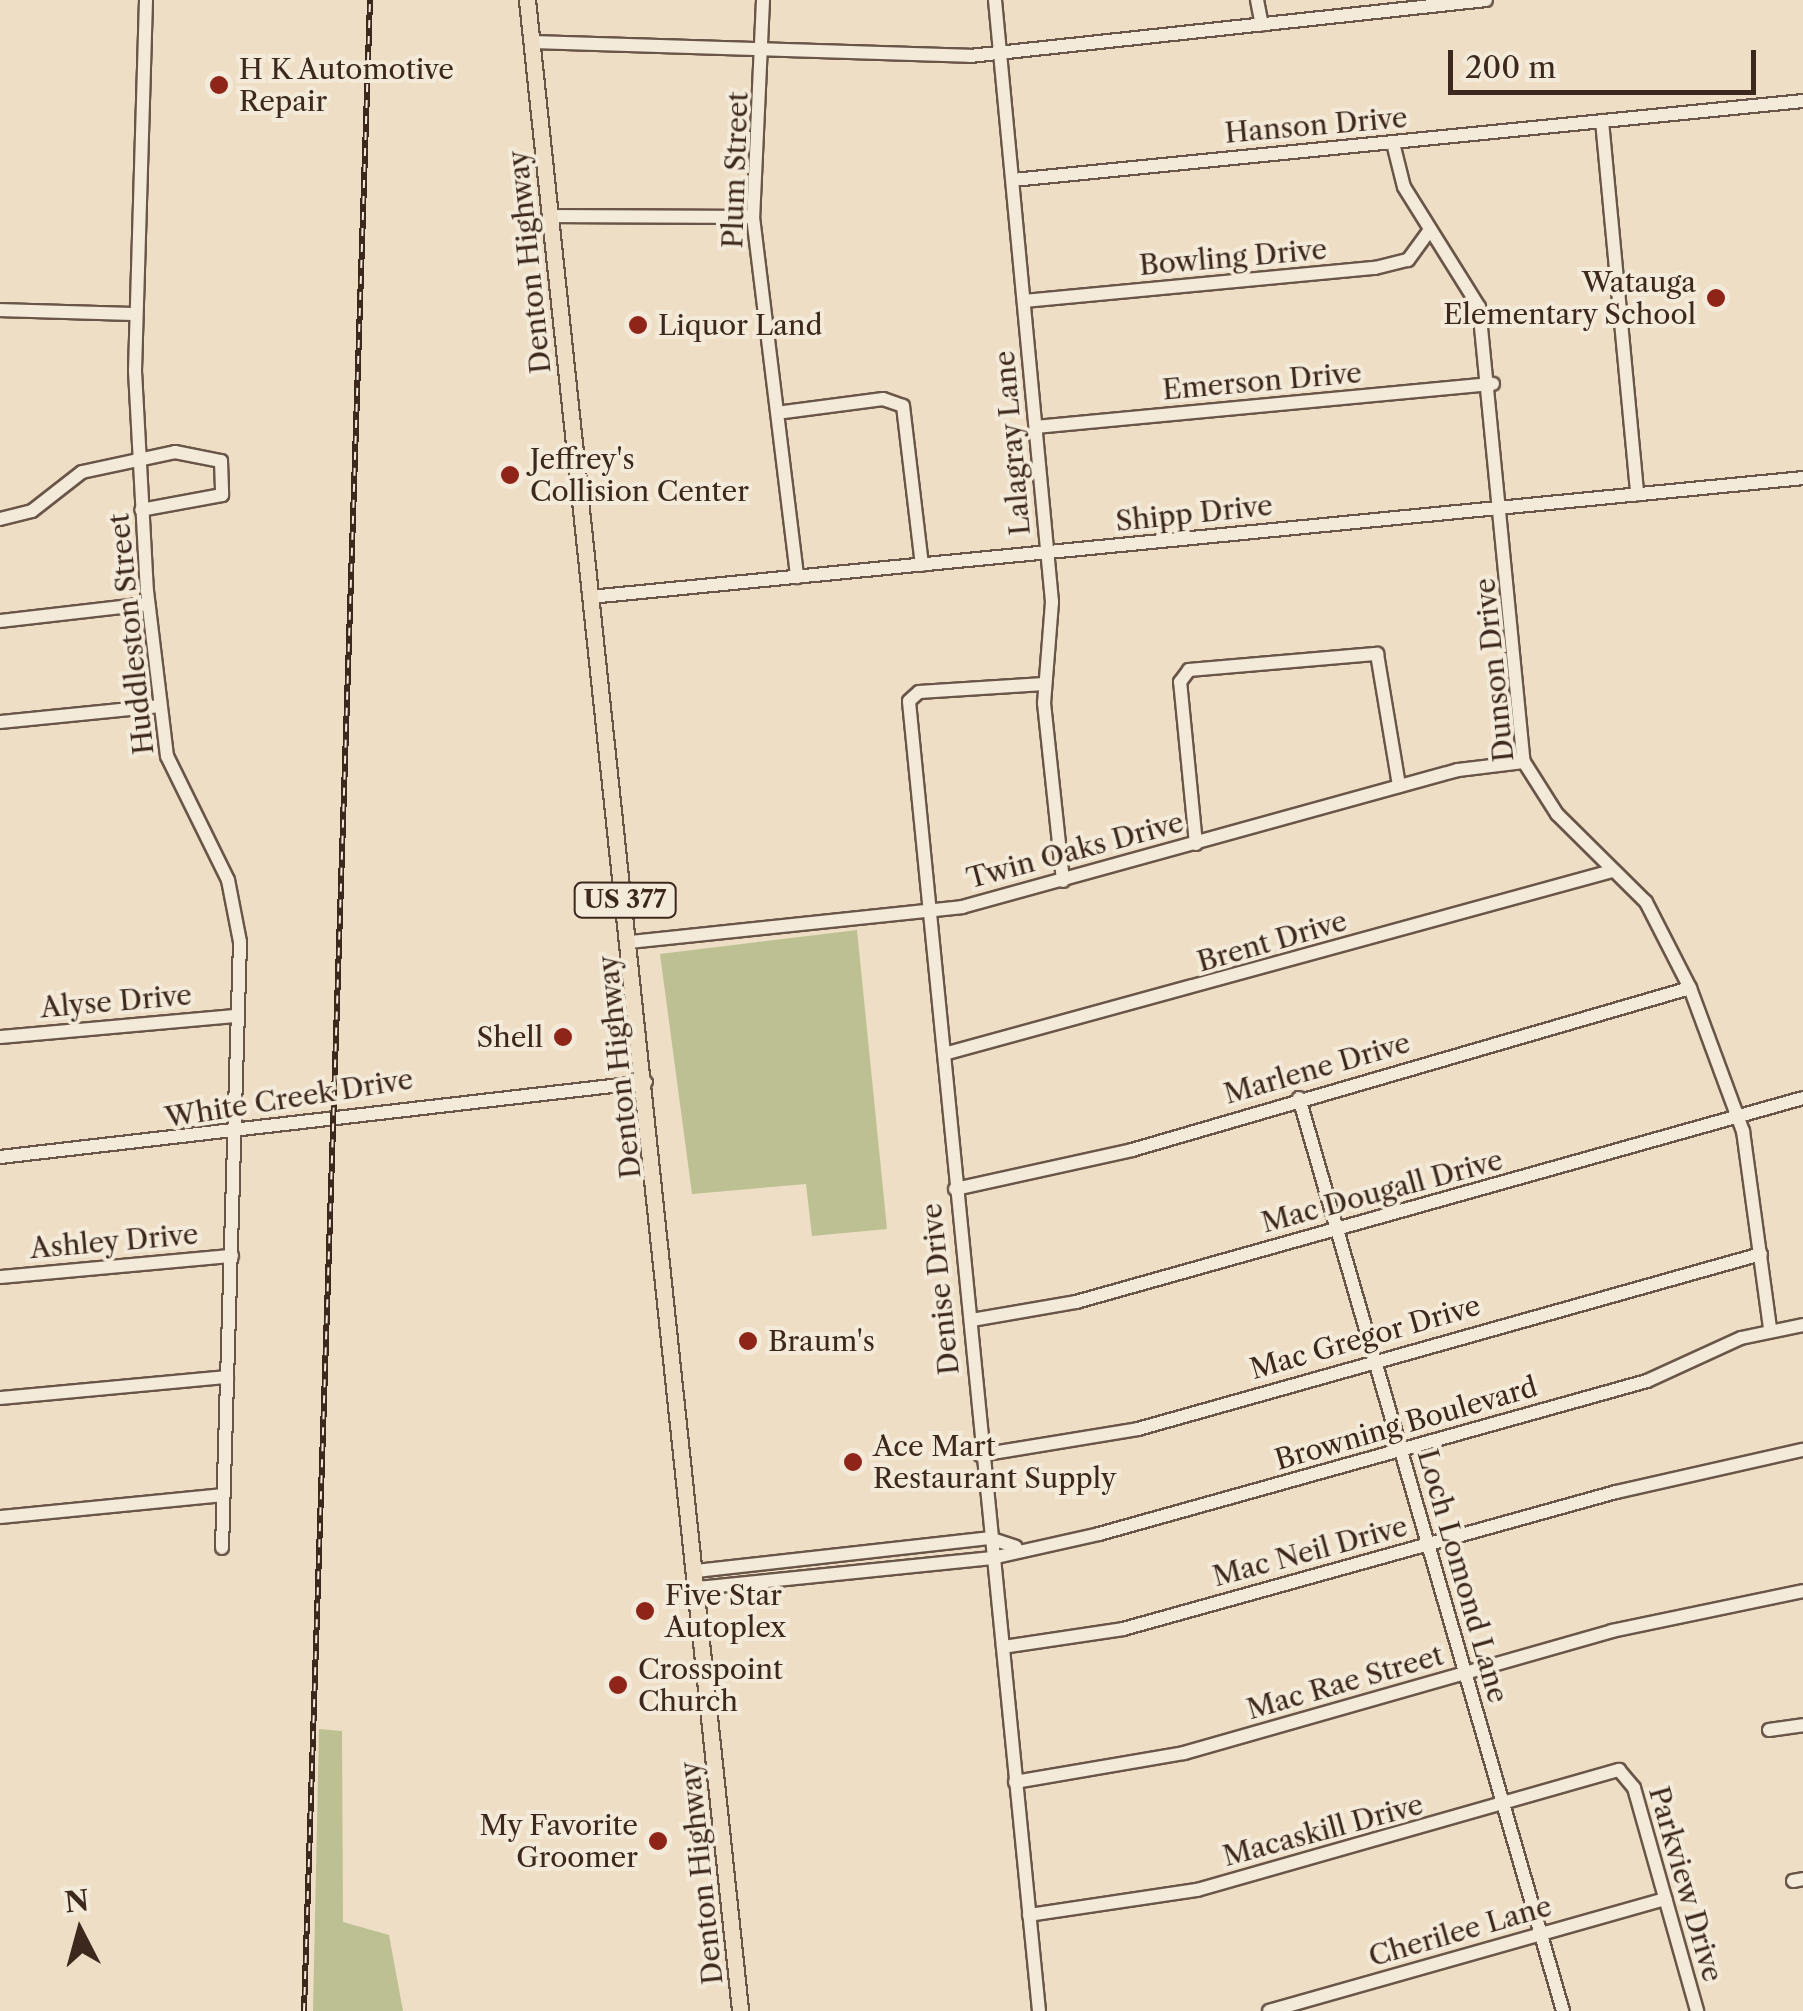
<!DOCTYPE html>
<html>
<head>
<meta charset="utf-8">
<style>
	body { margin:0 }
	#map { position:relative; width:1803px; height:2011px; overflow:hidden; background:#eedec5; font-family:"Libre Caslon Text",serif }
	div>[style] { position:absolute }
	.green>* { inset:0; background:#bcc092 }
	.roads { filter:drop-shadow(2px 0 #695648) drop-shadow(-2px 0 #695648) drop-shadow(0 2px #695648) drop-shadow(0 -2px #695648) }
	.minor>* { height:12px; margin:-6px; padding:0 6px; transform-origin:6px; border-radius:6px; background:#f4ead9 }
	.major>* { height:15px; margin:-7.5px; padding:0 7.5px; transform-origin:7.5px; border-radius:7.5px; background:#eedec5 }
	.rail>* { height:6px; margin-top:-3px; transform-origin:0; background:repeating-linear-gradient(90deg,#f4ead9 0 8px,#3d281e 0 16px); box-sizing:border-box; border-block:2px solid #3d281e }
	.dots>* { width:28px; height:28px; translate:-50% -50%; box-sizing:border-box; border:5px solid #f4ead9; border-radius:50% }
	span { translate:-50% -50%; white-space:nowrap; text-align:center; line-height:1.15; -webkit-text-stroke:8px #f4ead9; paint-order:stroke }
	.shield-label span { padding:2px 8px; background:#f4ead9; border:2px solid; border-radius:8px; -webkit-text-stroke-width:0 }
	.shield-label { font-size:25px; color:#3d281e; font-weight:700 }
	.poi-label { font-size:28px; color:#3d281e }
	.left { translate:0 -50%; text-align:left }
	.right { translate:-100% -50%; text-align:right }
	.street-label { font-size:28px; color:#3d281e }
	.north { position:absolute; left:30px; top:1881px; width:100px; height:100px; -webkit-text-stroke:8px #f4ead9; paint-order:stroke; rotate:354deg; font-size:28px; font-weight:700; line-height:40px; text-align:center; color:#3d281e }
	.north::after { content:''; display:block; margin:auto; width:35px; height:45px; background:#3d281e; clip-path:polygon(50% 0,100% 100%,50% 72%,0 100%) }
	.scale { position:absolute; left:1448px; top:50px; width:308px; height:45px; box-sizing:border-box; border:5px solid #3d281e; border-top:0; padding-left:12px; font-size:30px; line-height:35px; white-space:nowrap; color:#3d281e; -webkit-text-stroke:8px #f4ead9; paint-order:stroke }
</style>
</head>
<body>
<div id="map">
	<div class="green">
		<div style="clip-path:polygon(857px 930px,887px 1229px,812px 1236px,806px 1184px,692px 1194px,660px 954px)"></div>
		<div style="clip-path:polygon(319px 1729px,342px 1731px,343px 1922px,389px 1935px,403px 2011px,313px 2011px)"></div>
	</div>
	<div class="roads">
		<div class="minor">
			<div style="left:146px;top:0;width:371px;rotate:91.7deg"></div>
			<div style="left:135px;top:371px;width:220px;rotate:86.9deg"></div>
			<div style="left:147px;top:591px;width:166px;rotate:83.1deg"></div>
			<div style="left:167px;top:756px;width:138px;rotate:63.8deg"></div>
			<div style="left:228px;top:880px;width:63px;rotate:79deg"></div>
			<div style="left:240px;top:942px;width:606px;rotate:91.7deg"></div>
			<div style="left:763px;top:0;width:217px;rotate:92.6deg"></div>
			<div style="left:753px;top:217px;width:363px;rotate:83deg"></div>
			<div style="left:995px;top:0;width:605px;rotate:84.59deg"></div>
			<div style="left:1052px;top:602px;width:101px;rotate:94.5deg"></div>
			<div style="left:1044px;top:703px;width:179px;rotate:83.9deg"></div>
			<div style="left:1257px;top:0;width:25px;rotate:79deg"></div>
			<div style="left:531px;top:42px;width:439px;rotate:1.8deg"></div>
			<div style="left:970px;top:56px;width:519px;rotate:-6.19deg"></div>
			<div style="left:1602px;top:121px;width:375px;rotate:84.6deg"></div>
			<div style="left:1393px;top:143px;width:45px;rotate:76deg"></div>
			<div style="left:1404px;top:187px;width:142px;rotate:58deg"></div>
			<div style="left:1479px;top:307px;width:457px;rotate:84.4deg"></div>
			<div style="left:1524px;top:762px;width:62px;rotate:57.6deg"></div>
			<div style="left:1557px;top:814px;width:125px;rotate:44.7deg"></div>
			<div style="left:1646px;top:902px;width:97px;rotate:62.9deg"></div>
			<div style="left:1690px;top:988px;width:153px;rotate:69.7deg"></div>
			<div style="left:1743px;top:1131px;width:200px;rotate:82.2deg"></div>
			<div style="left:1013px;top:180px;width:794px;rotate:-5.71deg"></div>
			<div style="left:549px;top:216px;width:204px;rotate:0.3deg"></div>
			<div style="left:1024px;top:301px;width:353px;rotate:-5.4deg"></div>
			<div style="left:1375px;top:268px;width:34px;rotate:-14deg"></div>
			<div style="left:1408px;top:260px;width:37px;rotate:-54deg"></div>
			<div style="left:0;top:310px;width:135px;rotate:1.7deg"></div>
			<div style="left:784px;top:412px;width:100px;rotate:-7.5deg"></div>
			<div style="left:883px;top:399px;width:21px;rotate:19deg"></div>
			<div style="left:903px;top:406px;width:160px;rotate:83.2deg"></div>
			<div style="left:1036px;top:427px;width:459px;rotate:-5.4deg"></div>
			<div style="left:0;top:519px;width:33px;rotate:-14deg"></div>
			<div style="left:32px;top:511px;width:63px;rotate:-38deg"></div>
			<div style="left:82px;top:472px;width:95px;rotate:-12.1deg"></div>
			<div style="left:175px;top:452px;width:47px;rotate:11.1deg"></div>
			<div style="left:221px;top:461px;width:34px;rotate:88deg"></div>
			<div style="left:222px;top:495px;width:82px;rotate:169.5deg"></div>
			<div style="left:590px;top:597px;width:1219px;rotate:-5.6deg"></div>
			<div style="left:0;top:621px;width:149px;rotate:-6.6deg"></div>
			<div style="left:0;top:722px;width:160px;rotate:-5.7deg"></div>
			<div style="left:1196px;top:844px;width:163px;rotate:-95.6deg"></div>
			<div style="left:1180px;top:682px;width:15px;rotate:-53deg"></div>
			<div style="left:1189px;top:670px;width:189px;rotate:-4.9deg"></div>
			<div style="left:1377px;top:654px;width:134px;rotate:80.5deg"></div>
			<div style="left:630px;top:942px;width:334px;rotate:-6deg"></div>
			<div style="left:962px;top:907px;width:515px;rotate:-15.44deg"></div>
			<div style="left:1458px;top:770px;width:66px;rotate:-6.9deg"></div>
			<div style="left:0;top:1037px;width:238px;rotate:-5.1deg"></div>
			<div style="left:944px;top:1054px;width:693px;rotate:-15.32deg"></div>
			<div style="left:1299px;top:1098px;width:950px;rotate:73.87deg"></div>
			<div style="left:0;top:1157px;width:650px;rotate:-6.62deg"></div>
			<div style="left:955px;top:1189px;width:181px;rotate:-12.4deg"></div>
			<div style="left:1132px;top:1150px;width:581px;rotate:-16.19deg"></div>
			<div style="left:0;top:1277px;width:233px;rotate:-5.2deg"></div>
			<div style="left:972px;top:1320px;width:106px;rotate:-9.8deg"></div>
			<div style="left:1076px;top:1302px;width:755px;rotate:-15.67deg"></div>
			<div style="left:0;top:1398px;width:228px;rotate:-5.3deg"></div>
			<div style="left:980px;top:1455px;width:160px;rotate:-9.3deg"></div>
			<div style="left:1138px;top:1429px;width:647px;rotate:-15.69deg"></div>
			<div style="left:0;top:1517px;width:224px;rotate:-5.6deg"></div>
			<div style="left:696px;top:1571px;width:295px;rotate:-6.4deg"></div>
			<div style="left:989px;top:1538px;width:28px;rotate:18deg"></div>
			<div style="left:698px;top:1588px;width:296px;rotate:-5.8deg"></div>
			<div style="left:992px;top:1558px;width:110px;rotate:-12.6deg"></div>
			<div style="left:1099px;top:1534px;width:569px;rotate:-15.6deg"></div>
			<div style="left:1647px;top:1381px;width:103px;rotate:-24.6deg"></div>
			<div style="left:1741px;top:1338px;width:63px;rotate:-11.8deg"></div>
			<div style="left:1003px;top:1647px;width:121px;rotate:-8.5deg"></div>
			<div style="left:1123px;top:1629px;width:512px;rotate:-15.53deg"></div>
			<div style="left:1616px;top:1492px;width:192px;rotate:-12.7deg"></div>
			<div style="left:1769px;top:1730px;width:34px;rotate:-8deg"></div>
			<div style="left:1015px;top:1782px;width:171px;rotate:-9.7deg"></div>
			<div style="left:1184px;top:1753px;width:445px;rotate:-15.9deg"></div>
			<div style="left:1612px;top:1631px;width:195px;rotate:-11.8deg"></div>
			<div style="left:1793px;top:1881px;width:10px;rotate:-11deg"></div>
			<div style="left:1029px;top:1915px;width:170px;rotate:-8.5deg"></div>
			<div style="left:1197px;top:1890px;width:439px;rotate:-15.9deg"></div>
			<div style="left:1619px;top:1770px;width:23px;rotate:50deg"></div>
			<div style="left:1634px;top:1788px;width:232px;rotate:74.2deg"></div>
			<div style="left:1039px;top:2011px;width:1316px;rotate:-95.67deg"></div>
			<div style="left:909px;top:701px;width:13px;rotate:-42deg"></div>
			<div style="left:919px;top:692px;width:125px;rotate:-3.7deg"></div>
			<div style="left:1269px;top:2011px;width:412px;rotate:-15.8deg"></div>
		</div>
		<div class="major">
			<div style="left:527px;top:0;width:2022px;rotate:83.95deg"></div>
		</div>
	</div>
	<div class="rail">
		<div style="left:304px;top:2011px;width:2012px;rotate:-88.12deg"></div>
	</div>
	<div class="dots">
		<div style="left:219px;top:85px;background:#8f2418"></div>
		<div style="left:1716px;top:298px;background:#8f2418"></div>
		<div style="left:638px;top:325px;background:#8f2418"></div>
		<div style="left:510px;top:475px;background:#8f2418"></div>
		<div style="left:563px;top:1037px;background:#8f2418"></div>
		<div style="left:748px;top:1341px;background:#8f2418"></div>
		<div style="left:853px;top:1462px;background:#8f2418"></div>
		<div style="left:645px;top:1611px;background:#8f2418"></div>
		<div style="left:618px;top:1685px;background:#8f2418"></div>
		<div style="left:658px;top:1841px;background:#8f2418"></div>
	</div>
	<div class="shield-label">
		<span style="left:625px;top:900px">US 377</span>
	</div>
	<div class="poi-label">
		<span class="left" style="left:239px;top:85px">H K Automotive<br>Repair</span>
		<span class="right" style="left:1696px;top:298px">Watauga<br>Elementary School</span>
		<span class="left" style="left:658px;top:325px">Liquor Land</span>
		<span class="left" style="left:530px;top:475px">Jeffrey's<br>Collision Center</span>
		<span class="right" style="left:543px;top:1037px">Shell</span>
		<span class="left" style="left:768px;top:1341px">Braum's</span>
		<span class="left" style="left:873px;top:1462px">Ace Mart<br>Restaurant Supply</span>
		<span class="left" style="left:665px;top:1611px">Five Star<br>Autoplex</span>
		<span class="left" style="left:638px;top:1685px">Crosspoint<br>Church</span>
		<span class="right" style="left:638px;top:1841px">My Favorite<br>Groomer</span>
	</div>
	<div class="street-label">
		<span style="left:1316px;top:125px;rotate:-5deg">Hanson Drive</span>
		<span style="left:735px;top:170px;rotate:-88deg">Plum Street</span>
		<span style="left:1233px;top:257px;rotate:-5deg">Bowling Drive</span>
		<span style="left:529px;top:262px;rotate:-96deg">Denton Highway</span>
		<span style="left:1262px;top:381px;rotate:-5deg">Emerson Drive</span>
		<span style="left:1012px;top:443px;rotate:-95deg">Lalagray Lane</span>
		<span style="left:1194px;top:513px;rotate:-6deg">Shipp Drive</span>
		<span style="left:131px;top:634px;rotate:-96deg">Huddleston Street</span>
		<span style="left:1494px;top:670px;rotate:-96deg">Dunson Drive</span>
		<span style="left:1075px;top:850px;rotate:-15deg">Twin Oaks Drive</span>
		<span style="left:1272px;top:941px;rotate:-16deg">Brent Drive</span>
		<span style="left:116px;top:1001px;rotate:-5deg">Alyse Drive</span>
		<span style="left:619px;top:1067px;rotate:-96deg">Denton Highway</span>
		<span style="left:1317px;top:1068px;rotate:-16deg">Marlene Drive</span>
		<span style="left:289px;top:1098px;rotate:-9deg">White Creek Drive</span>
		<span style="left:1382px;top:1191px;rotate:-15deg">Mac Dougall Drive</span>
		<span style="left:114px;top:1241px;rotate:-5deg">Ashley Drive</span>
		<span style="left:940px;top:1289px;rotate:-96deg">Denise Drive</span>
		<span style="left:1365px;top:1337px;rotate:-16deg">Mac Gregor Drive</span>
		<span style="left:1406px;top:1423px;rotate:-16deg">Browning Boulevard</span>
		<span style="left:1310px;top:1551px;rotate:-15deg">Mac Neil Drive</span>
		<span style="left:1463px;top:1576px;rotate:74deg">Loch Lomond Lane</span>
		<span style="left:1345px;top:1682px;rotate:-16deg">Mac Rae Street</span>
		<span style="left:1323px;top:1830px;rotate:-15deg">Macaskill Drive</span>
		<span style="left:701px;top:1873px;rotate:-96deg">Denton Highway</span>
		<span style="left:1686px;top:1884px;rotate:74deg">Parkview Drive</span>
		<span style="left:1460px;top:1931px;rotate:-16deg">Cherilee Lane</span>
	</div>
	<div class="north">N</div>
	<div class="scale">200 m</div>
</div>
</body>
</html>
